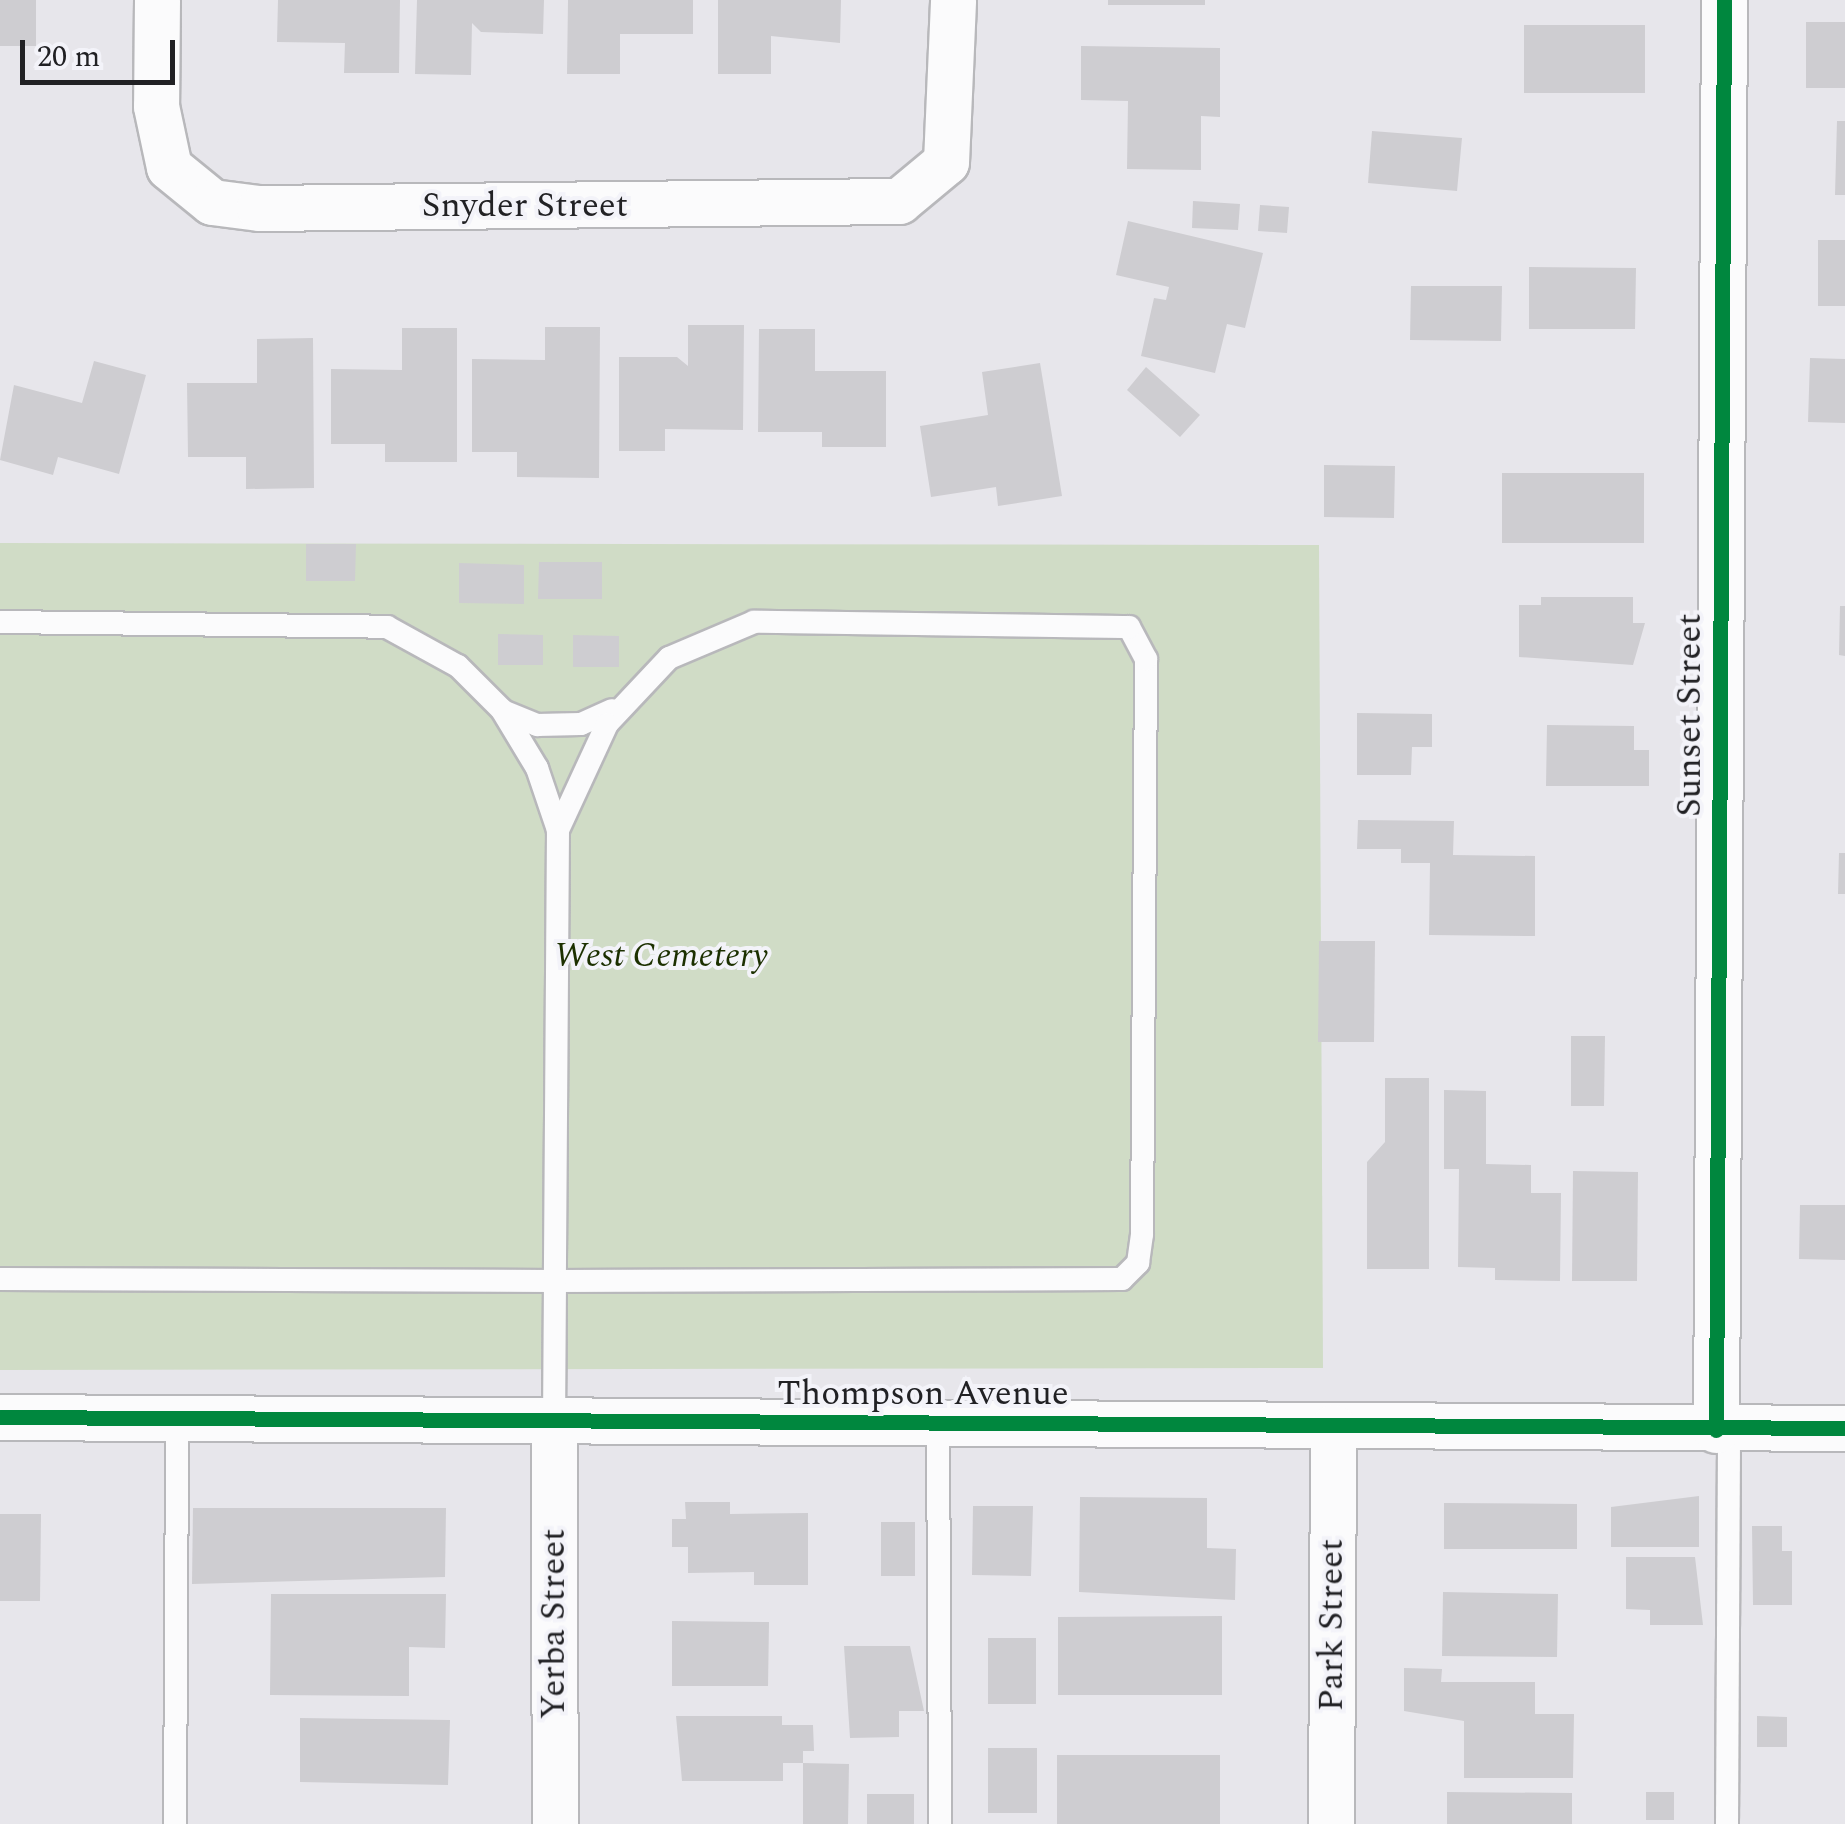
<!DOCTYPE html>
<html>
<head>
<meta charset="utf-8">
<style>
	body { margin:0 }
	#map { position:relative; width:1845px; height:1824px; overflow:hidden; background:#e7e6eb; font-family:Spectral,serif }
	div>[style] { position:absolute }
	.green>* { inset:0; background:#d0dcc6 }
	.building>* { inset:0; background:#cecdd1 }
	.roads { filter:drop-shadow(2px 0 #b8b8bb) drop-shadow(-2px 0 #b8b8bb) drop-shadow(0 2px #b8b8bb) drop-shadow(0 -2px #b8b8bb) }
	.lane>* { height:22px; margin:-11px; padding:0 11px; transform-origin:11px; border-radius:11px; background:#fbfbfc }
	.street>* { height:45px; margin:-22.5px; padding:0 22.5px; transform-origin:22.5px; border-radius:22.5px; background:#fbfbfc }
	.cycleway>* { height:15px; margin:-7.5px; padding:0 7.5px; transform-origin:7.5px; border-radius:7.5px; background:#00873e }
	span { translate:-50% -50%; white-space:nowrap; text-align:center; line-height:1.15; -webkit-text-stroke:8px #f3f3f9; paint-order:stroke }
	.street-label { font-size:35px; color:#212124 }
	.park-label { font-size:35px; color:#1c3000; font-style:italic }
	.scale { position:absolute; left:20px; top:40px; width:155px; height:45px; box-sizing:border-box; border:5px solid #212124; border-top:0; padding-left:12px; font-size:30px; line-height:35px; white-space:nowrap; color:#212124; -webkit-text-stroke:8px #f3f3f9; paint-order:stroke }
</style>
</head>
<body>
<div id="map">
	<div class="green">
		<div style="clip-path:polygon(0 543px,1319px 545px,1323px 1368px,0 1370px)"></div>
	</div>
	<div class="building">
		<div style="clip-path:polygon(0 0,36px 0,36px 46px,0 46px)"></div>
		<div style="clip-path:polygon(278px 0,400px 0,399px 73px,344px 73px,345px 43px,277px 42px)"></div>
		<div style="clip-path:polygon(417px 0,544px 0,543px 34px,481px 32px,472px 23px,471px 75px,415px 74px)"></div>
		<div style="clip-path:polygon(568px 0,693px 0,693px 34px,620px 34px,620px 74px,567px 74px)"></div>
		<div style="clip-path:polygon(718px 0,841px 0,840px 43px,771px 36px,771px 74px,718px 74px)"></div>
		<div style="clip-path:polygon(1108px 0,1205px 0,1205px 5px,1108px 5px)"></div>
		<div style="clip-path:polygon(1806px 22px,1845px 22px,1845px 88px,1806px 88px)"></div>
		<div style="clip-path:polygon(1524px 25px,1645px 25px,1645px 93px,1524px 93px)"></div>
		<div style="clip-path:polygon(1081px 46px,1220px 48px,1220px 117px,1201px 116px,1201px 170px,1127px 169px,1128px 101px,1081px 100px)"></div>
		<div style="clip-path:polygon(1837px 121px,1845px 121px,1845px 195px,1835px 195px)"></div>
		<div style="clip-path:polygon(1372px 131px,1462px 138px,1457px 191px,1368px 183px)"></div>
		<div style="clip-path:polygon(1193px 201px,1240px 204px,1238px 230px,1192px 228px)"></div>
		<div style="clip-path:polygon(1260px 205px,1289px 207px,1287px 233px,1258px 231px)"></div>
		<div style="clip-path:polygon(1128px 221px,1263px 253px,1245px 328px,1227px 324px,1215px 373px,1141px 356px,1154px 298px,1166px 300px,1169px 287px,1116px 275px)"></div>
		<div style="clip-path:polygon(1818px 240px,1845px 240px,1845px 306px,1818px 306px)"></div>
		<div style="clip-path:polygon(1529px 267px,1636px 268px,1635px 329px,1529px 329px)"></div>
		<div style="clip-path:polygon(1411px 286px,1502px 286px,1501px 341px,1410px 340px)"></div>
		<div style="clip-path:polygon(688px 325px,744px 325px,743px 430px,665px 429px,665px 451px,619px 451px,619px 357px,677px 357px,688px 366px)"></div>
		<div style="clip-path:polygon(545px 327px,600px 327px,599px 478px,517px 477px,517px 452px,472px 452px,472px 359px,545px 360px)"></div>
		<div style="clip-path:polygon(402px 328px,457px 328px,457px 462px,385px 462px,385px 444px,331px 444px,331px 369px,402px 370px)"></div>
		<div style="clip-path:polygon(759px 329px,815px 329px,815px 371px,886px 371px,886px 447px,822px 447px,822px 432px,758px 432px)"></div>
		<div style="clip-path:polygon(313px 338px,314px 488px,246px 489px,246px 457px,188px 457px,187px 383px,257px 383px,257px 339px)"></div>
		<div style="clip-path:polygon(1810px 358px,1845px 359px,1845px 423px,1808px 422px)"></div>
		<div style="clip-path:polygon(94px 361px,146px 375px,119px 474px,58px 457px,53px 475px,0 460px,14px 385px,82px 403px)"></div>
		<div style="clip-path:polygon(1040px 363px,1062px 496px,998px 506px,996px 487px,931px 497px,920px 426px,988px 415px,982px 372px)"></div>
		<div style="clip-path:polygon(1146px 367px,1200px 415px,1180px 437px,1127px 390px)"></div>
		<div style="clip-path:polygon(1324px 465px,1395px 466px,1394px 518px,1324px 517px)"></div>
		<div style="clip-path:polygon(1502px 473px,1644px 473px,1644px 543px,1502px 543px)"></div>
		<div style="clip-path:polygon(306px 544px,356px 544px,355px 581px,306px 581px)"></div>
		<div style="clip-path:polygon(539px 562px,602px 562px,602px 599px,538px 599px)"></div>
		<div style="clip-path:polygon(459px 563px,524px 565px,524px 604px,459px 603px)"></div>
		<div style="clip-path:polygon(1541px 597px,1633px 597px,1633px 623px,1645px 623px,1633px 665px,1519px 657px,1519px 605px,1541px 605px)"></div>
		<div style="clip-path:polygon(1840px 606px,1845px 606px,1845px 656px,1839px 655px)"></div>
		<div style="clip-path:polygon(498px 634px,543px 635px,543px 665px,498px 665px)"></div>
		<div style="clip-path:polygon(573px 635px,619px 636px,619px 667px,573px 667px)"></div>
		<div style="clip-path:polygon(1357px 713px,1432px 714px,1432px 747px,1412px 747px,1411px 775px,1357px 775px)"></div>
		<div style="clip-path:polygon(1547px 725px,1634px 726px,1634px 750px,1649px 750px,1649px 786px,1546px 786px)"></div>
		<div style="clip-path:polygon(1358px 820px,1454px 821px,1453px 855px,1535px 856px,1535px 936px,1429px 935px,1430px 863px,1401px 863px,1401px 849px,1357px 849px)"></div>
		<div style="clip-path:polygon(1839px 853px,1845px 853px,1845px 894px,1838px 894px)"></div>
		<div style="clip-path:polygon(1319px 941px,1375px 941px,1374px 1042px,1318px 1042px)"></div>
		<div style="clip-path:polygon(1571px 1036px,1605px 1036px,1604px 1106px,1571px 1106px)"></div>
		<div style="clip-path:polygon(1385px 1078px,1429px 1078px,1429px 1269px,1367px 1269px,1367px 1162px,1385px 1142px)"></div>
		<div style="clip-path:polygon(1444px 1090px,1486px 1091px,1486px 1164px,1531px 1165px,1531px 1193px,1561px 1193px,1560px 1281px,1495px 1280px,1495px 1268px,1458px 1267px,1459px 1169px,1444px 1169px)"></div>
		<div style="clip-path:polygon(1573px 1171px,1638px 1172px,1637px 1281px,1572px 1281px)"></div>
		<div style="clip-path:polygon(1800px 1205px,1845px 1205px,1845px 1260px,1799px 1259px)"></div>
		<div style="clip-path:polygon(1699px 1496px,1699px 1547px,1611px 1547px,1611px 1507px)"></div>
		<div style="clip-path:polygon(1080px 1497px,1207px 1498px,1207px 1548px,1236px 1549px,1235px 1600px,1079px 1592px)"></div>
		<div style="clip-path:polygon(685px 1502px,730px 1502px,730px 1514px,808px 1513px,808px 1585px,754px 1585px,754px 1572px,688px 1573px,688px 1547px,672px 1547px,672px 1519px,686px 1519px)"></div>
		<div style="clip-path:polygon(1444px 1503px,1577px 1504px,1577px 1549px,1444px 1549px)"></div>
		<div style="clip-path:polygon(973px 1506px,1033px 1506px,1031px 1576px,972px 1575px)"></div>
		<div style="clip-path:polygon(193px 1508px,446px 1508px,445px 1577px,192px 1584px)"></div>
		<div style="clip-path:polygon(0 1514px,41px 1514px,40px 1601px,0 1601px)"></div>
		<div style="clip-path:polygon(881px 1522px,915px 1522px,915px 1576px,881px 1576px)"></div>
		<div style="clip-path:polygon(1752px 1526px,1782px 1526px,1782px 1551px,1792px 1551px,1792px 1605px,1753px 1605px)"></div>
		<div style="clip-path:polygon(1626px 1557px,1695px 1557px,1703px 1625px,1650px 1625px,1650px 1610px,1626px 1609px)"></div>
		<div style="clip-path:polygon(1443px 1592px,1558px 1594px,1557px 1657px,1442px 1656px)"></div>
		<div style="clip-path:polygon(271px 1594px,446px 1594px,445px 1648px,409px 1647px,409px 1696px,270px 1695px)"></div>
		<div style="clip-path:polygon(1222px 1616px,1222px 1695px,1058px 1695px,1058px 1617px)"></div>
		<div style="clip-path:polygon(672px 1621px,769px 1622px,768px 1686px,672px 1686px)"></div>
		<div style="clip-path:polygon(988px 1638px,1036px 1638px,1036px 1704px,988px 1704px)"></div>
		<div style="clip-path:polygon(844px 1646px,910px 1646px,924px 1711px,899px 1711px,899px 1737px,850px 1738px)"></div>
		<div style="clip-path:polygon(1404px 1668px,1442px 1669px,1441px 1682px,1535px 1682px,1535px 1714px,1574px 1714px,1573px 1778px,1464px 1778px,1464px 1721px,1404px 1711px)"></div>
		<div style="clip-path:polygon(676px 1716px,782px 1716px,782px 1725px,813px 1725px,814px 1751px,803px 1751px,803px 1763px,783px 1763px,783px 1781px,682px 1781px)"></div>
		<div style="clip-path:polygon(1757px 1716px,1787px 1717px,1787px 1747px,1757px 1747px)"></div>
		<div style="clip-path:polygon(300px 1718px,450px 1720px,448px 1785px,300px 1782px)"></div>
		<div style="clip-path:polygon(988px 1748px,1037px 1748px,1037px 1813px,988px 1813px)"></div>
		<div style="clip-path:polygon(1057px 1755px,1220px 1755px,1220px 1824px,1057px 1824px)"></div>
		<div style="clip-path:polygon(803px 1763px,849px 1764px,848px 1824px,803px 1824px)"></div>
		<div style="clip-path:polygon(1447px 1792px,1572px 1793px,1572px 1824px,1447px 1824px)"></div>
		<div style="clip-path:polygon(1646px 1792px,1674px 1792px,1674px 1820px,1646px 1820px)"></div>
		<div style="clip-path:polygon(867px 1794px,914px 1794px,914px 1824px,867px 1824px)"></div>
	</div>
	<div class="roads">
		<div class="lane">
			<div style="left:0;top:622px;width:387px;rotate:0.7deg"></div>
			<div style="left:387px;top:627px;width:81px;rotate:28.8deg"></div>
			<div style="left:458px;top:666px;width:62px;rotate:45deg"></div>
			<div style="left:502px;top:710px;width:68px;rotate:58.9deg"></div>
			<div style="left:537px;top:768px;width:62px;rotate:71.3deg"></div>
			<div style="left:505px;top:712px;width:35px;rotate:22deg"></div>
			<div style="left:537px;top:725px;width:44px;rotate:-1.3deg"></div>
			<div style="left:581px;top:724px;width:34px;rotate:-24deg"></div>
			<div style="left:0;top:1279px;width:555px;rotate:0.21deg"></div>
			<div style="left:555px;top:1281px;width:567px;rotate:-0.2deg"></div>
			<div style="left:1122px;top:1279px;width:23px;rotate:-45deg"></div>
			<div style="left:1138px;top:1263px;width:29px;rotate:-82deg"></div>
			<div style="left:1142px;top:1234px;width:575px;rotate:-89.6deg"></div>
			<div style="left:1146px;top:659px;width:36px;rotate:-118deg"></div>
			<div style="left:1129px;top:627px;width:375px;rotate:-179.2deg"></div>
			<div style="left:754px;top:622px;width:92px;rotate:157deg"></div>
			<div style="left:669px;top:658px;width:91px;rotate:133.2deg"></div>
			<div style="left:607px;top:724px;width:117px;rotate:114.8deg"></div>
			<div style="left:558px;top:830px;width:451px;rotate:90.4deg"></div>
			<div style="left:555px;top:1281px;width:143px;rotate:90.4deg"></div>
			<div style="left:938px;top:1423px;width:401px;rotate:89.7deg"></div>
			<div style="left:175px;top:1824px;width:407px;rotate:-89.7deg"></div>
			<div style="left:1727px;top:1824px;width:395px;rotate:-89.7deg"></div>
		</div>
		<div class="street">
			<div style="left:157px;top:0;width:106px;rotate:90.5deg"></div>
			<div style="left:156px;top:106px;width:62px;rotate:78deg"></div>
			<div style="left:169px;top:167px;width:55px;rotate:39.1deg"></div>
			<div style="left:212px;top:202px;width:47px;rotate:7.3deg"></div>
			<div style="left:259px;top:208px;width:640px;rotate:-0.63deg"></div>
			<div style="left:899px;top:201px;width:61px;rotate:-39.7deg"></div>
			<div style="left:946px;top:162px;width:162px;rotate:-87.5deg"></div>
			<div style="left:0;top:1417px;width:1845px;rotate:0.34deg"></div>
			<div style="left:554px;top:1424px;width:400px;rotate:89.9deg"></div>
			<div style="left:1716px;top:1430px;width:1430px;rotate:-89.68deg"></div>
			<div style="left:1331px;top:1824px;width:397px;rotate:-89.7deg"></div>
		</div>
	</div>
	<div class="cycleway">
		<div style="left:0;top:1417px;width:1845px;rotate:0.34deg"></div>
		<div style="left:1716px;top:1430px;width:1430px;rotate:-89.68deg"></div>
	</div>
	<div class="street-label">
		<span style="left:525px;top:206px">Snyder Street</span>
		<span style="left:1690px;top:715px;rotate:-90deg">Sunset Street</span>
		<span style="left:923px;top:1394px">Thompson Avenue</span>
		<span style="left:554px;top:1624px;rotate:-90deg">Yerba Street</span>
		<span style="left:1332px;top:1625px;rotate:-90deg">Park Street</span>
	</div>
	<div class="park-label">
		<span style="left:661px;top:956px">West Cemetery</span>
	</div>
	<div class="scale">20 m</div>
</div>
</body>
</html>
